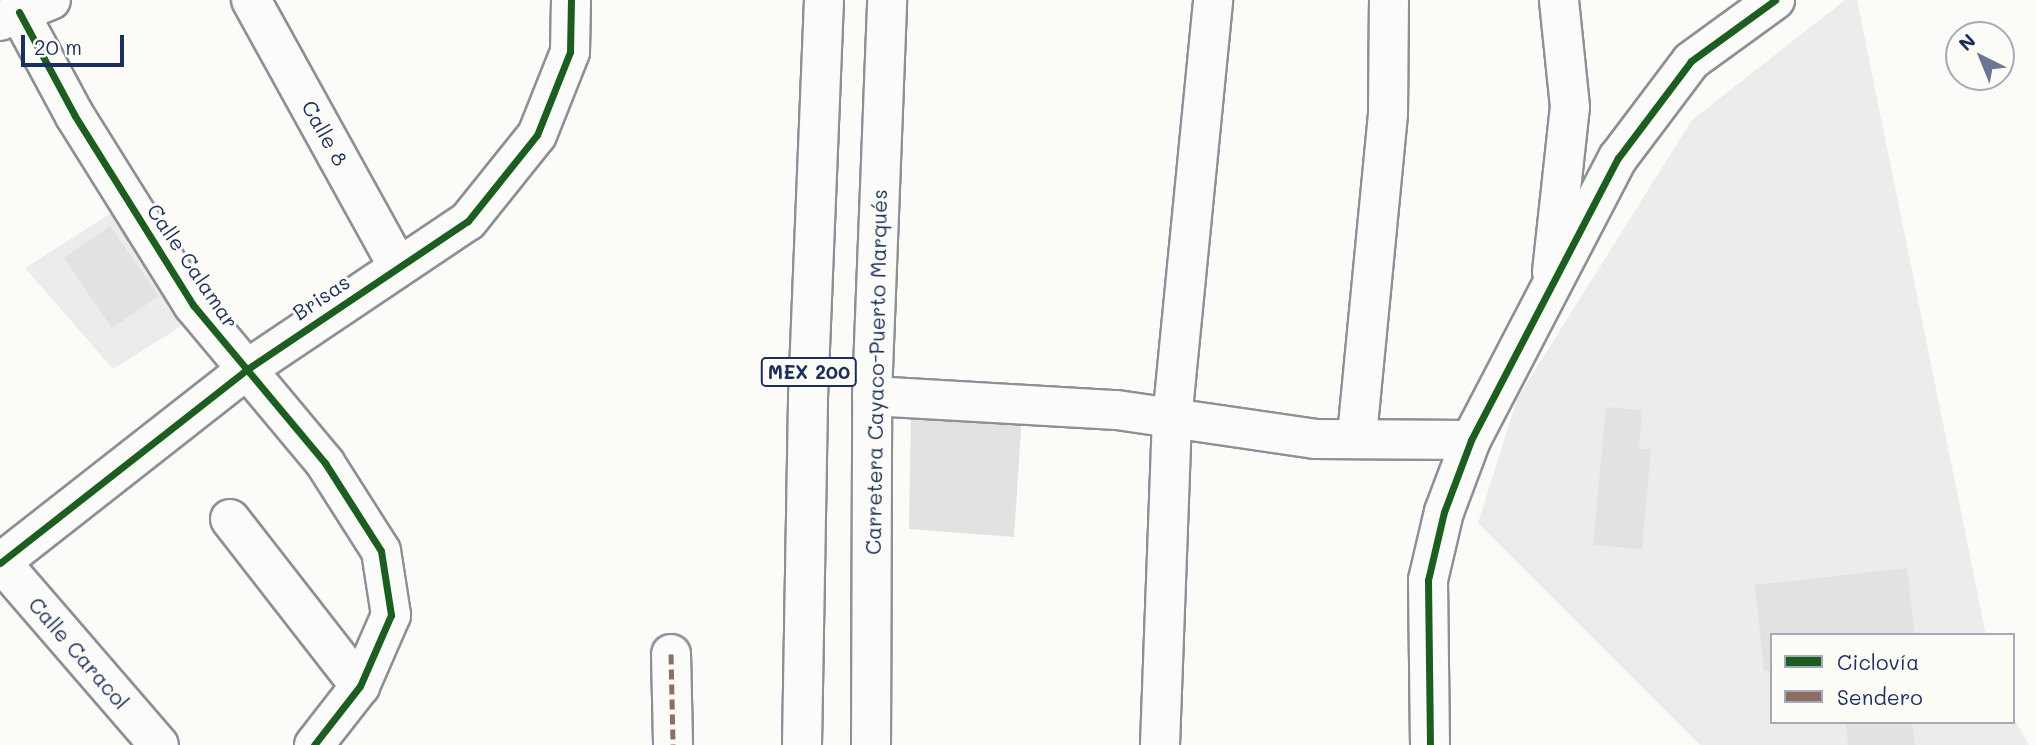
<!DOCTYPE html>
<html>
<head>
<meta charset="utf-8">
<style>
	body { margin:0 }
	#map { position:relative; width:2036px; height:745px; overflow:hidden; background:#fcfbf8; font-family:Mali,sans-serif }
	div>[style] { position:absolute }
	.built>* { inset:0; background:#ebeceb }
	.building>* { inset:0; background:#e2e2e2 }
	.roads { filter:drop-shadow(2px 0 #8c9097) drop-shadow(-2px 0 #8c9097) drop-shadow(0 2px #8c9097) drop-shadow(0 -2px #8c9097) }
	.minor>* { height:38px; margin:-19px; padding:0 19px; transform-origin:19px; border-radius:19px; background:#fbfbf9 }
	.major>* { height:38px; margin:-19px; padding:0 19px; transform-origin:19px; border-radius:19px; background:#fbfbf9 }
	.quiet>* { height:5px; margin-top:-2.5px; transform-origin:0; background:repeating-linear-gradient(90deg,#8d6e63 0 10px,transparent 0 15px) }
	.cycleway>* { height:7px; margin:-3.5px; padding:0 3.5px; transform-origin:3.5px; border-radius:3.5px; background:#1b5e20 }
	span { translate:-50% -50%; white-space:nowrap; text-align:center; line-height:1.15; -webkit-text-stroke:6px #fdfcf7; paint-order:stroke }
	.shield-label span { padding:2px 5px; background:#fdfcf7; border:2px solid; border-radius:5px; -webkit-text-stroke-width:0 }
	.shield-label { font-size:19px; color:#1b2f5e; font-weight:700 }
	.street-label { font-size:21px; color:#1b2f5e }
	.legend { position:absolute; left:1770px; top:633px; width:245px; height:91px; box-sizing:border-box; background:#fdfcf7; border:2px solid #a3aaba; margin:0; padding:9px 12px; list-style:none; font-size:21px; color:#1b2f5e }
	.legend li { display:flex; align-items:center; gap:14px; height:35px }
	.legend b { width:35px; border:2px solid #a3aaba }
	.north { position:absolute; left:1945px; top:21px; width:70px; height:70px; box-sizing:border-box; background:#fdfcf7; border:2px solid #a3aaba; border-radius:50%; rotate:317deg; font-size:19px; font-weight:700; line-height:28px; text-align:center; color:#1b2f5e }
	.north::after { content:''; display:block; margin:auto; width:24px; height:32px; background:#6a7694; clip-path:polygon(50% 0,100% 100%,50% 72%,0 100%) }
	.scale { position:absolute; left:21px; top:35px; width:103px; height:32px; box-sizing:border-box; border:4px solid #1b2f5e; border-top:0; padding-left:9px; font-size:21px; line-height:24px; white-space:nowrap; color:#1b2f5e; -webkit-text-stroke:5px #fdfcf7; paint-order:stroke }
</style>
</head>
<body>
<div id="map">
	<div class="built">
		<div style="clip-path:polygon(1845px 0,1857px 0,1986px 635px,1772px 635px,1772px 722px,2013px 722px,2013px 716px,2029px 745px,1700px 745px,1478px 523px,1517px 399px,1692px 120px)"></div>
		<div style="clip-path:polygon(116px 210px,188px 322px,113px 369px,25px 268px)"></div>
	</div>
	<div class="building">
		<div style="clip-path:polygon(110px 226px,159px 296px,112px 328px,64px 258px)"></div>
		<div style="clip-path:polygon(1606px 407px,1642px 410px,1639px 449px,1651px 449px,1642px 549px,1593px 545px)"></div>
		<div style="clip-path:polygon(911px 409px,1022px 415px,1014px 537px,909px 529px)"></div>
		<div style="clip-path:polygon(1907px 568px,1915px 635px,1772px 635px,1772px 670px,1764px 671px,1755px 585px)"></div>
		<div style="clip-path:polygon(1846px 722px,1912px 722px,1915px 745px,1848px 745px)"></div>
	</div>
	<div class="roads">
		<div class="minor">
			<div style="left:251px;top:0;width:304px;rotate:61.1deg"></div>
			<div style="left:19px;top:12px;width:118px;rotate:61.7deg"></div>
			<div style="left:75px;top:116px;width:223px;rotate:58deg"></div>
			<div style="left:193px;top:305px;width:206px;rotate:50.1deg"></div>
			<div style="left:325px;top:463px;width:104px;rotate:57.5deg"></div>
			<div style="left:381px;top:551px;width:65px;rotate:81.1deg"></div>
			<div style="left:391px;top:615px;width:77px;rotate:113.6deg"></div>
			<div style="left:360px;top:686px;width:75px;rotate:127.9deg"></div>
			<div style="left:0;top:21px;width:55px;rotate:-22.4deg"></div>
			<div style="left:1552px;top:272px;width:166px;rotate:-83.8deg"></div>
			<div style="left:1570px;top:107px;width:108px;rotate:-95.9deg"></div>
			<div style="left:872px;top:396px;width:245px;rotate:3.3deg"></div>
			<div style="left:1117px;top:410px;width:200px;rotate:8.3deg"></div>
			<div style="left:1315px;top:439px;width:156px;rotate:0.4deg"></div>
			<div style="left:1357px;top:436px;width:323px;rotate:-84.5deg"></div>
			<div style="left:1388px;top:114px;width:114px;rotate:-89.5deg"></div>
			<div style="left:230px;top:519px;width:212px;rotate:52.1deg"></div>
			<div style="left:0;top:561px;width:243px;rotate:49.2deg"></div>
			<div style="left:0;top:563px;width:313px;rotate:-38.1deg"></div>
			<div style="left:246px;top:370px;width:267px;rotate:-33.9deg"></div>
			<div style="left:468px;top:221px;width:110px;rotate:-51.3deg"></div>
			<div style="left:537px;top:135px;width:89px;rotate:-68.3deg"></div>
			<div style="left:570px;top:52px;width:52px;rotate:-88.9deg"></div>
			<div style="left:671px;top:654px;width:91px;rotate:88.7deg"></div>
			<div style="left:1160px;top:745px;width:325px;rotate:-87.9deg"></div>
			<div style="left:1172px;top:420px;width:422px;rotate:-84.4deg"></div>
			<div style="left:1430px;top:745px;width:165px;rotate:-90.7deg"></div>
			<div style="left:1428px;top:580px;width:70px;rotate:-76.8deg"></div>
			<div style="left:1444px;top:512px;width:77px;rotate:-69.4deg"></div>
			<div style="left:1471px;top:440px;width:318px;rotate:-62.5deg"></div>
			<div style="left:1618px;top:158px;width:121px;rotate:-53deg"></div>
			<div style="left:1691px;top:61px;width:104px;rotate:-36deg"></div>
		</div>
		<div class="major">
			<div style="left:802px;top:745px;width:347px;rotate:-89deg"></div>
			<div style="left:808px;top:398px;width:398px;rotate:-87.7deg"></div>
			<div style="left:871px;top:745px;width:349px;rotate:-89.8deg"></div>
			<div style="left:872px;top:396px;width:396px;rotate:-87.8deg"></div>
		</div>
	</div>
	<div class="quiet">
		<div style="left:671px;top:654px;width:91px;rotate:88.7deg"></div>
	</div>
	<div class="cycleway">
		<div style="left:19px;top:12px;width:118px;rotate:61.7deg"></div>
		<div style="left:75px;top:116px;width:223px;rotate:58deg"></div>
		<div style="left:193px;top:305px;width:206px;rotate:50.1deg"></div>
		<div style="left:325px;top:463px;width:104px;rotate:57.5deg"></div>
		<div style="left:381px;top:551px;width:65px;rotate:81.1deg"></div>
		<div style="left:391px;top:615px;width:77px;rotate:113.6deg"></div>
		<div style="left:360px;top:686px;width:75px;rotate:127.9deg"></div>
		<div style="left:0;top:563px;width:313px;rotate:-38.1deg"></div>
		<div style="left:246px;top:370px;width:267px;rotate:-33.9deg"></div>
		<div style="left:468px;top:221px;width:110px;rotate:-51.3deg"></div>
		<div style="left:537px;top:135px;width:89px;rotate:-68.3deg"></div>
		<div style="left:570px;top:52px;width:52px;rotate:-88.9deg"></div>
		<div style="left:1430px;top:745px;width:165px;rotate:-90.7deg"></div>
		<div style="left:1428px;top:580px;width:70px;rotate:-76.8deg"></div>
		<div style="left:1444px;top:512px;width:77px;rotate:-69.4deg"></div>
		<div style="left:1471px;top:440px;width:318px;rotate:-62.5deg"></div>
		<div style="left:1618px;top:158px;width:121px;rotate:-53deg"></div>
		<div style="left:1691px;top:61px;width:104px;rotate:-36deg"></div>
	</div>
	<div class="shield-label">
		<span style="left:809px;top:372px">MEX 200</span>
	</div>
	<div class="street-label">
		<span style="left:325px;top:133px;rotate:61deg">Calle 8</span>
		<span style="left:193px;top:266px;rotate:56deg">Calle Calamar</span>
		<span style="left:321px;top:297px;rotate:-34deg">Brisas</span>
		<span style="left:876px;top:372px;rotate:-89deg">Carretera Cayaco-Puerto Marqués</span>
		<span style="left:79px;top:653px;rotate:49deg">Calle Caracol</span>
	</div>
	<ul class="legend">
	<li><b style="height:9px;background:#1b5e20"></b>Ciclovía</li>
	<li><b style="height:9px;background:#8d6e63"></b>Sendero</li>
	</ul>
	<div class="north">N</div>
	<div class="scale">20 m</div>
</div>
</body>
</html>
